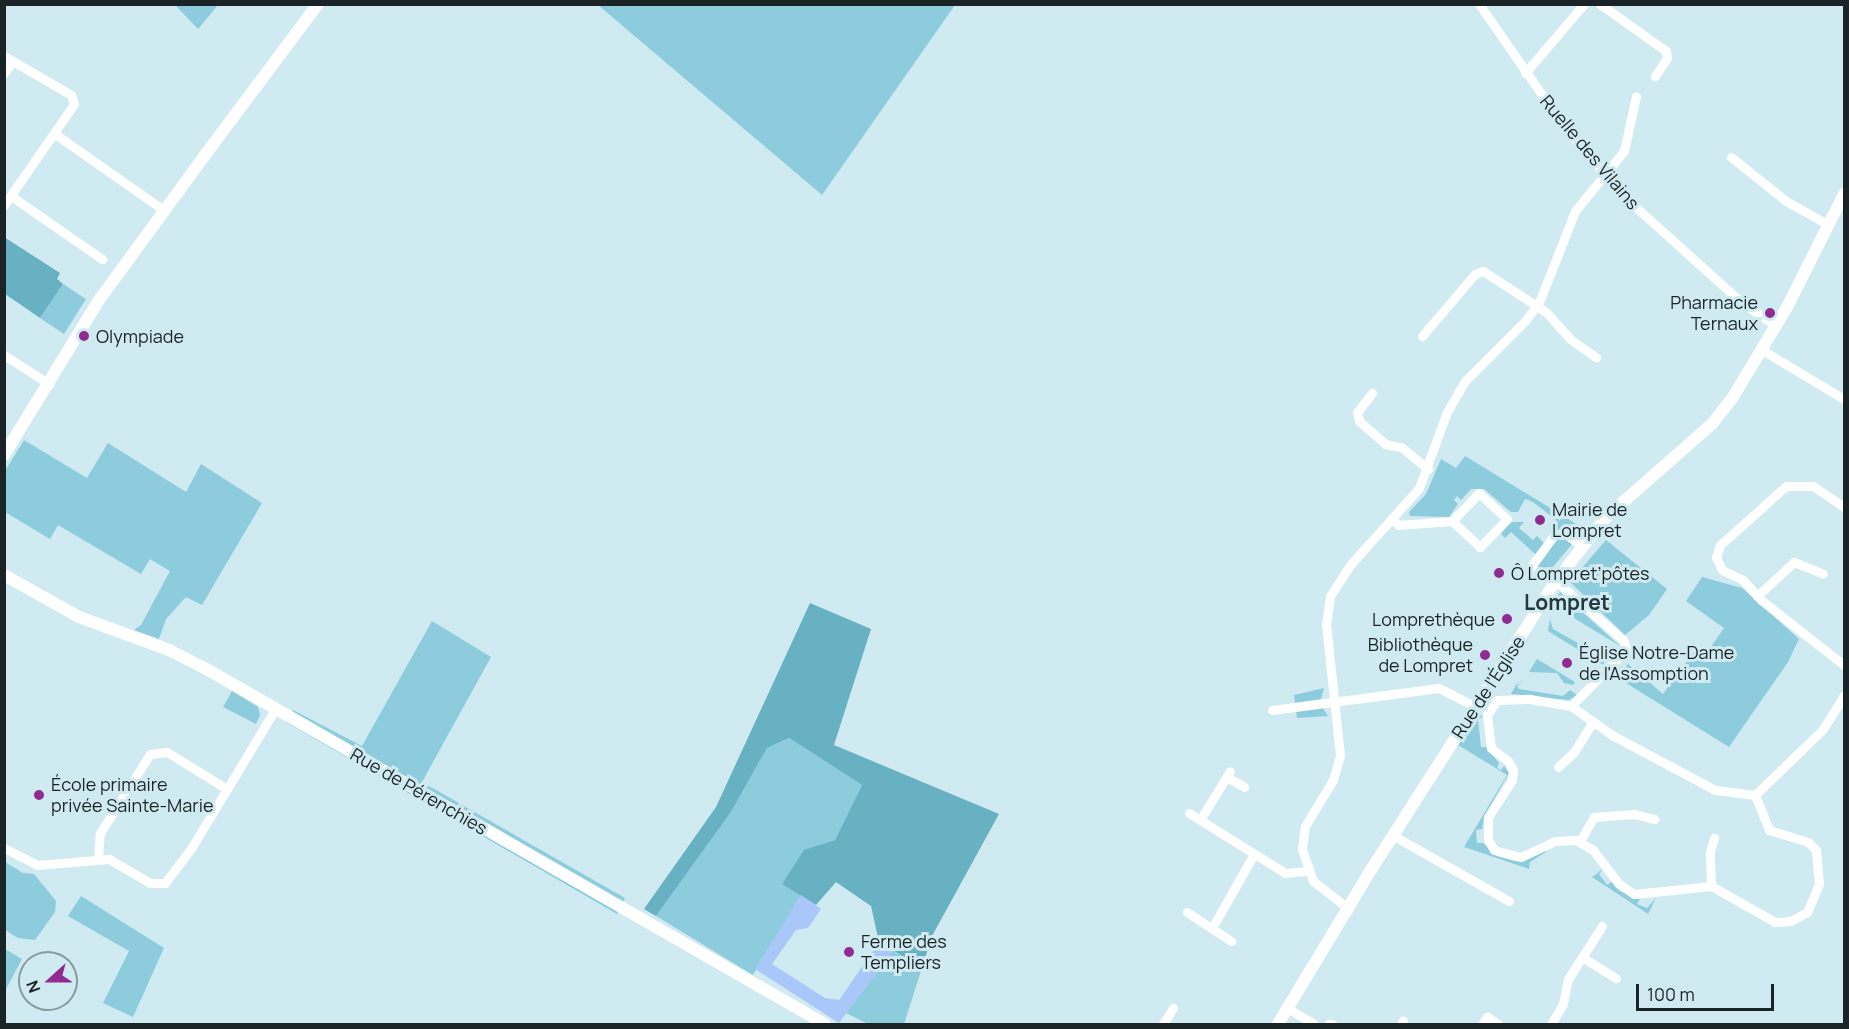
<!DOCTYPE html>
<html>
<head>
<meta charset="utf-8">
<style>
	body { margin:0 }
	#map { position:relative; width:1849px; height:1029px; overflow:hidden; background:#d0eaf1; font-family:Manrope,sans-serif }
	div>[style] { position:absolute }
	.green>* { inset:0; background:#8cccdd }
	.forest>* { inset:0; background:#68b1c3 }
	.water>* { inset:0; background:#a9c7f8 }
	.street>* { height:9px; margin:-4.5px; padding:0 4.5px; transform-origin:4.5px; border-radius:4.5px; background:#fff }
	.secondary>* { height:12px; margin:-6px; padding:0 6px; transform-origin:6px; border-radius:6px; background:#fff }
	.dots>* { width:16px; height:16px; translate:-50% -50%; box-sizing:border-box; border:3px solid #d0eaf1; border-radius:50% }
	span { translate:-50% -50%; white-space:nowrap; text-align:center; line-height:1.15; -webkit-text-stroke:6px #d0eaf1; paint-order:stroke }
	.street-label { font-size:18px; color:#1a2427 }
	.poi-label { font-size:18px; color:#1a2427 }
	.right { translate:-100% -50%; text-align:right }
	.left { translate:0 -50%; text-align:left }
	.quarter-label { font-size:21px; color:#23393e; font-weight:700 }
	.frame { position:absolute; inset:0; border:6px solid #1a2427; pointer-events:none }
	.north { position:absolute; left:18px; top:951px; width:60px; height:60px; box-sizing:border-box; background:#d0eaf1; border:2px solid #879ba0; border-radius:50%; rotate:249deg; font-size:16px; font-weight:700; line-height:24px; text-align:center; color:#1a2427 }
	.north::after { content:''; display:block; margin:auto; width:21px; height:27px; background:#902b91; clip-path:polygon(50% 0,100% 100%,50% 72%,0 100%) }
	.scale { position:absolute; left:1636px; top:984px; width:138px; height:27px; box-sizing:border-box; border:3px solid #1a2427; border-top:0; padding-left:8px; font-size:18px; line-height:21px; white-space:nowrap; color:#1a2427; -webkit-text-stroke:4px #d0eaf1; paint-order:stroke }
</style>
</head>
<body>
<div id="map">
	<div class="green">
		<div style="clip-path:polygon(175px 5px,218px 5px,198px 29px)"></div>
		<div style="clip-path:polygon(598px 5px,955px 5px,822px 195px)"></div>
		<div style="clip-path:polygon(63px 284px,86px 299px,64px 334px,40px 318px)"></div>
		<div style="clip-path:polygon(24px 440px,87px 478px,108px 443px,186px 492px,201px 464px,262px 503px,202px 605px,186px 597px,166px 619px,159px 639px,134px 630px,141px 625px,170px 571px,150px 559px,141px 574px,58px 525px,50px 539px,5px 512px,5px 471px)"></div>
		<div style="clip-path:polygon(1465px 456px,1583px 528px,1579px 533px,1554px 532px,1556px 520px,1533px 502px,1525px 499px,1518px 512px,1511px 512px,1484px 489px,1471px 489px,1461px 500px,1457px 496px,1454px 500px,1458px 504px,1449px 517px,1410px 516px,1409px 512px,1426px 494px,1441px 459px,1456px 468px)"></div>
		<div style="clip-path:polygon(1510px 522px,1524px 522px,1519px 528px,1533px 540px,1537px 536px,1544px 543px,1536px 555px,1511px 532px,1505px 538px,1501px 534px)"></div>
		<div style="clip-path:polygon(1559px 537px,1567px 537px,1573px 543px,1547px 574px,1537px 565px)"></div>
		<div style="clip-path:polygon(1606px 540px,1667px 589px,1649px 615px,1625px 635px,1570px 582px)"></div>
		<div style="clip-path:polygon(1702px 577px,1742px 588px,1799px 639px,1788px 662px,1729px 747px,1618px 678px,1628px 664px,1663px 694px,1694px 652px,1703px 658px,1724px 628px,1686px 601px)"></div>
		<div style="clip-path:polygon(1560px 592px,1620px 646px,1564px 612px,1555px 613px,1554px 602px)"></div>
		<div style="clip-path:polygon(1550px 619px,1553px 629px,1592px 651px,1605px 661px,1603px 665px,1548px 631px)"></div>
		<div style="clip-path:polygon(432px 621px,491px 657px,422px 782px,625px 898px,617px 914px,286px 722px,293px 710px,362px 746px)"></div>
		<div style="clip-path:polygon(1537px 659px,1575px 682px,1573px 685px,1564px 683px,1557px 673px,1529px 672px)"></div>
		<div style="clip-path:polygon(1523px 682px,1517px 686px,1519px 689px,1563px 696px,1570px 690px,1577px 695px,1569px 700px,1511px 694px,1516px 685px)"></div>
		<div style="clip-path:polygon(1324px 688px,1321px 699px,1295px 703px,1294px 695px)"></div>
		<div style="clip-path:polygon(232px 691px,258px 707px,260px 715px,256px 724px,223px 707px)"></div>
		<div style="clip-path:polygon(1322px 707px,1328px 716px,1297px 718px,1296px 710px)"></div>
		<div style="clip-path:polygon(1476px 715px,1483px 716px,1478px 720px,1481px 747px,1486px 747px,1499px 763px,1497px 768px,1501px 770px,1504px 766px,1509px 773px,1484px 817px,1482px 829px,1476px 830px,1477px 843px,1483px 843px,1497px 856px,1514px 861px,1545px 849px,1546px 852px,1530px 862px,1529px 869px,1464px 847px,1507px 775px,1458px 745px)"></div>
		<div style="clip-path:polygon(789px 738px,862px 785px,835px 840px,804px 851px,782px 884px,801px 895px,753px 975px,656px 916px,731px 812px,767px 748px)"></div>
		<div style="clip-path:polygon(5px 862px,23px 873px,34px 874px,56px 901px,55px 912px,35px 940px,18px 938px,5px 930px)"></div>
		<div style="clip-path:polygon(1603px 869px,1599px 874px,1607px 885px,1612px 882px,1620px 891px,1640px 899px,1637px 904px,1647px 908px,1656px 898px,1648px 914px,1592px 877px)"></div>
		<div style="clip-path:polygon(81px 896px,164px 948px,133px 1017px,103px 1003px,129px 951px,68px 916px)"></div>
		<div style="clip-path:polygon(5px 949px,22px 959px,5px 991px)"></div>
		<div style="clip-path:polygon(893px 951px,922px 968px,904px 1024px,868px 1024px,846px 1013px)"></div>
	</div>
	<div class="forest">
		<div style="clip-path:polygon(4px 237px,60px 273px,57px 279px,63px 284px,40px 318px,5px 294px)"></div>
		<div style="clip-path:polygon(810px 603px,871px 629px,834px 745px,999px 814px,932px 936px,922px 968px,879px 942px,871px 906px,836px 882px,816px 905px,782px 884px,804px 850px,835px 840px,862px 785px,789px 738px,767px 748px,731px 812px,656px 916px,644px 909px,716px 807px)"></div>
	</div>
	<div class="water">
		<div style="clip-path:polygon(801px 895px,821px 909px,808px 928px,796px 930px,772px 964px,825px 998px,839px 1000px,879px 942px,893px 951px,839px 1023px,755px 969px)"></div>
	</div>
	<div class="street">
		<div style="left:1479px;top:4px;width:156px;rotate:55.2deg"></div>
		<div style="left:1568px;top:132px;width:92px;rotate:48.5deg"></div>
		<div style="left:1629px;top:201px;width:151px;rotate:42deg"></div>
		<div style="left:1741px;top:302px;width:42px;rotate:34.4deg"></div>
		<div style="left:1600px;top:4px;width:81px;rotate:35.5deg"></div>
		<div style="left:1666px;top:51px;width:7px;rotate:82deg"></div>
		<div style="left:1667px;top:58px;width:22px;rotate:124deg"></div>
		<div style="left:4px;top:56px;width:78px;rotate:30.2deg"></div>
		<div style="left:71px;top:95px;width:9px;rotate:72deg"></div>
		<div style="left:74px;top:104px;width:123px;rotate:124.7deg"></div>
		<div style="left:4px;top:73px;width:15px;rotate:-53deg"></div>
		<div style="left:1525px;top:73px;width:91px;rotate:-49.5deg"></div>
		<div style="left:55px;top:134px;width:134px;rotate:35deg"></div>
		<div style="left:1731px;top:157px;width:70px;rotate:38.7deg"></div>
		<div style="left:1786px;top:201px;width:49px;rotate:29.2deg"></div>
		<div style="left:11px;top:196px;width:111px;rotate:34.7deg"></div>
		<div style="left:1422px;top:336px;width:82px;rotate:-49.5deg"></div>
		<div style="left:1475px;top:274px;width:9px;rotate:-21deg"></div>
		<div style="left:1483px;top:271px;width:75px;rotate:33.1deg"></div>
		<div style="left:1546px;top:312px;width:36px;rotate:48deg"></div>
		<div style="left:1570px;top:339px;width:32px;rotate:35deg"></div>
		<div style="left:1762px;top:350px;width:96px;rotate:30.9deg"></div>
		<div style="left:4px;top:355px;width:54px;rotate:32.8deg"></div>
		<div style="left:1372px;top:393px;width:24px;rotate:128deg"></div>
		<div style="left:1357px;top:412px;width:9px;rotate:77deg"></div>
		<div style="left:1359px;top:421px;width:35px;rotate:41deg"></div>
		<div style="left:1385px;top:444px;width:16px;rotate:11deg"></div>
		<div style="left:1401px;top:447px;width:35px;rotate:39deg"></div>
		<div style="left:1844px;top:507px;width:37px;rotate:-146deg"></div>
		<div style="left:1813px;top:486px;width:27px;rotate:180deg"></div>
		<div style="left:1786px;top:486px;width:89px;rotate:138.2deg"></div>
		<div style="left:1720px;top:545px;width:13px;rotate:108deg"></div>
		<div style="left:1716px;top:557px;width:14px;rotate:65deg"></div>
		<div style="left:1722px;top:570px;width:23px;rotate:25deg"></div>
		<div style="left:1743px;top:580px;width:27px;rotate:48deg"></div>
		<div style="left:1761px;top:600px;width:105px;rotate:38.1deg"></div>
		<div style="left:1392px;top:519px;width:8px;rotate:45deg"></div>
		<div style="left:1398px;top:525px;width:54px;rotate:-4.2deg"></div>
		<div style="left:1452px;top:521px;width:39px;rotate:-46deg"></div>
		<div style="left:1479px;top:493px;width:38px;rotate:43deg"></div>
		<div style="left:1507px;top:519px;width:39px;rotate:134deg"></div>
		<div style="left:1480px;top:547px;width:38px;rotate:-137deg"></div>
		<div style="left:1530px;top:568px;width:42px;rotate:-53.7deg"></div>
		<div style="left:1555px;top:534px;width:12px;rotate:5deg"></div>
		<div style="left:1567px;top:535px;width:19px;rotate:36deg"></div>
		<div style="left:1556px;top:581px;width:89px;rotate:41.4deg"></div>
		<div style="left:1623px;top:640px;width:10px;rotate:66deg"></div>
		<div style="left:1627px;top:649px;width:80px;rotate:134.5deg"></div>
		<div style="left:1757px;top:596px;width:50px;rotate:-42.6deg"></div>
		<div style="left:1794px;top:562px;width:31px;rotate:22deg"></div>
		<div style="left:1530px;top:699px;width:42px;rotate:9.7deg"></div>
		<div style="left:1571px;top:706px;width:50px;rotate:35.3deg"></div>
		<div style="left:1612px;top:735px;width:117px;rotate:28.1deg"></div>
		<div style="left:1715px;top:790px;width:40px;rotate:7.1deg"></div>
		<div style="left:1755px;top:795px;width:38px;rotate:68deg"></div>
		<div style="left:1769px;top:830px;width:41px;rotate:17.1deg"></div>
		<div style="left:1808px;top:842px;width:11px;rotate:45deg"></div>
		<div style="left:1816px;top:850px;width:34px;rotate:85deg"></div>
		<div style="left:1819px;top:884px;width:30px;rotate:113deg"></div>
		<div style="left:1807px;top:912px;width:18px;rotate:151deg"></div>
		<div style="left:1791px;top:921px;width:16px;rotate:176deg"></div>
		<div style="left:1775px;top:922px;width:73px;rotate:-150.6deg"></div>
		<div style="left:1711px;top:886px;width:77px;rotate:174.1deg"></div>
		<div style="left:1634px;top:894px;width:18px;rotate:-146deg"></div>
		<div style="left:1619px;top:884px;width:43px;rotate:-127.4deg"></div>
		<div style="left:1593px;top:850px;width:20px;rotate:-150deg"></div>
		<div style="left:1576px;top:840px;width:21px;rotate:177deg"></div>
		<div style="left:1555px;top:841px;width:38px;rotate:155deg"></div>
		<div style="left:1520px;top:857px;width:27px;rotate:-165deg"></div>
		<div style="left:1494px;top:850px;width:13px;rotate:-119deg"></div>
		<div style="left:1488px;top:839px;width:22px;rotate:-90deg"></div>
		<div style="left:1488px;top:817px;width:44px;rotate:-57deg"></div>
		<div style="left:1512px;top:780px;width:10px;rotate:-84deg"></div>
		<div style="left:1513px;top:770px;width:10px;rotate:-119deg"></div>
		<div style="left:1508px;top:761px;width:21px;rotate:-143deg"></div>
		<div style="left:1491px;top:748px;width:33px;rotate:-97deg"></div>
		<div style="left:1487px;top:715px;width:18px;rotate:-56deg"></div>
		<div style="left:1497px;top:700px;width:33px;rotate:-2deg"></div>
		<div style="left:1272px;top:710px;width:168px;rotate:-7.5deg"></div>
		<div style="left:1439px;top:688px;width:39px;rotate:27deg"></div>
		<div style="left:1558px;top:767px;width:22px;rotate:-43deg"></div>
		<div style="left:1574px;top:752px;width:36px;rotate:-58deg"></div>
		<div style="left:1227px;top:777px;width:20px;rotate:30deg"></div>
		<div style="left:1755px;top:795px;width:95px;rotate:-44.1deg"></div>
		<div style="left:1823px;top:729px;width:40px;rotate:-58deg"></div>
		<div style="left:1189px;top:813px;width:113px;rotate:32deg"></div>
		<div style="left:1285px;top:873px;width:23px;rotate:-5deg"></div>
		<div style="left:1200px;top:820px;width:57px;rotate:-58.5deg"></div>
		<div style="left:1394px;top:836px;width:132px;rotate:29.5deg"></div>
		<div style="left:1580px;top:841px;width:28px;rotate:-60deg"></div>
		<div style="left:1594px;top:817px;width:40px;rotate:-4.3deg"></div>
		<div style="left:1634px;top:814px;width:21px;rotate:14deg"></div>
		<div style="left:4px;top:848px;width:37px;rotate:27deg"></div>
		<div style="left:37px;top:865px;width:72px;rotate:-4.8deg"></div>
		<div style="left:109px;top:859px;width:48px;rotate:30.3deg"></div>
		<div style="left:150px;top:883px;width:15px"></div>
		<div style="left:165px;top:883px;width:45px;rotate:-53.1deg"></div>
		<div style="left:192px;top:847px;width:162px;rotate:-58.9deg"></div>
		<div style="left:98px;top:859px;width:26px;rotate:-86deg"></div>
		<div style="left:100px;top:833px;width:93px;rotate:-57.7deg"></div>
		<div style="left:150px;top:754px;width:17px;rotate:-7deg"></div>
		<div style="left:167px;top:752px;width:70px;rotate:31.7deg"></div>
		<div style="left:1711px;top:886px;width:34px;rotate:-92deg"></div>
		<div style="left:1710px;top:852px;width:15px;rotate:-74deg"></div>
		<div style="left:1349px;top:909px;width:46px;rotate:-142.1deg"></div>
		<div style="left:1313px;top:881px;width:34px;rotate:-109deg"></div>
		<div style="left:1302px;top:849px;width:23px;rotate:-83deg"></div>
		<div style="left:1305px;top:826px;width:54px;rotate:-58.7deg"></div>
		<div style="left:1333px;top:780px;width:26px;rotate:-74deg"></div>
		<div style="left:1340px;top:755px;width:131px;rotate:-96.1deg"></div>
		<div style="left:1326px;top:625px;width:29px;rotate:-82deg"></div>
		<div style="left:1330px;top:596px;width:37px;rotate:-57deg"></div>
		<div style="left:1350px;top:565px;width:103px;rotate:-48.1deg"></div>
		<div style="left:1419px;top:488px;width:81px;rotate:-69.8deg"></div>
		<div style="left:1447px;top:412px;width:36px;rotate:-60deg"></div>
		<div style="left:1465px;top:381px;width:86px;rotate:-45deg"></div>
		<div style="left:1526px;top:320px;width:24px;rotate:-55deg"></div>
		<div style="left:1540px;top:300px;width:96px;rotate:-68.5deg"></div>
		<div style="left:1575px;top:211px;width:77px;rotate:-50.8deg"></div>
		<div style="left:1624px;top:151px;width:56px;rotate:-77.7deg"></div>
		<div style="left:1187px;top:912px;width:53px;rotate:33.4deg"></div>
		<div style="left:1212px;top:928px;width:85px;rotate:-60.4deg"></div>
		<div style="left:1582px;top:957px;width:40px;rotate:32deg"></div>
		<div style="left:1289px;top:1009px;width:29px;rotate:31deg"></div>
		<div style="left:1163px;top:1024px;width:19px;rotate:-58deg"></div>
		<div style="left:1329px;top:1024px;width:3px"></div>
		<div style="left:1401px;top:1024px;width:4px;rotate:-63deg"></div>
		<div style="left:1482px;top:1024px;width:9px;rotate:-54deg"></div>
		<div style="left:1487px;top:1017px;width:13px;rotate:32deg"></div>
		<div style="left:1551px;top:1024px;width:23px;rotate:-59deg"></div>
		<div style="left:1563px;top:1004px;width:25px;rotate:-79deg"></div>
		<div style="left:1568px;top:979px;width:63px;rotate:-57.3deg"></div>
	</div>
	<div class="secondary">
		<div style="left:202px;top:159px;width:194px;rotate:-53.2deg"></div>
		<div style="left:4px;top:455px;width:182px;rotate:-58.5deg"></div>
		<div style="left:99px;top:300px;width:180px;rotate:-53.8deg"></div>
		<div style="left:4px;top:575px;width:86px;rotate:29.2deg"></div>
		<div style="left:79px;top:617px;width:96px;rotate:20.1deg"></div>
		<div style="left:169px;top:650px;width:46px;rotate:27.1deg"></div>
		<div style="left:210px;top:671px;width:709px;rotate:29.86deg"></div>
		<div style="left:1278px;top:1024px;width:180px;rotate:-58.9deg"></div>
		<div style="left:1371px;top:870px;width:343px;rotate:-57.4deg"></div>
		<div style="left:1556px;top:581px;width:81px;rotate:-52deg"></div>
		<div style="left:1606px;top:517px;width:141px;rotate:-41.3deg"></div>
		<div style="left:1712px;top:424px;width:34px;rotate:-52deg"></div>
		<div style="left:1733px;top:397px;width:105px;rotate:-59deg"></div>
		<div style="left:1787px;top:307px;width:127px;rotate:-63.2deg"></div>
	</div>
	<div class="dots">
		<div style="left:1770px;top:313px;background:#902b91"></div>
		<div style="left:84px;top:336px;background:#902b91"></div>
		<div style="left:1540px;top:520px;background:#902b91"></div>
		<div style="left:1499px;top:573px;background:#902b91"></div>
		<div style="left:1507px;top:619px;background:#902b91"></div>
		<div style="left:1485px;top:655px;background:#902b91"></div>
		<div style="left:1567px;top:663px;background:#902b91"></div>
		<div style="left:39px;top:795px;background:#902b91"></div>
		<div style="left:849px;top:952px;background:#902b91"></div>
	</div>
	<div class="street-label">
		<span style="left:1590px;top:152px;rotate:50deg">Ruelle des Vilains</span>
		<span style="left:1488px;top:687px;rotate:-57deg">Rue de l'Église</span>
		<span style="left:419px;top:791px;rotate:30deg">Rue de Pérenchies</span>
	</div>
	<div class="poi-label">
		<span class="right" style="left:1758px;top:313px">Pharmacie<br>Ternaux</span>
		<span class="left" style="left:96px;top:336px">Olympiade</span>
		<span class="left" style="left:1552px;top:520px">Mairie de<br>Lompret</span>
		<span class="left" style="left:1511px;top:573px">Ô Lompret’pôtes</span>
		<span class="right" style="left:1495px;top:619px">Lomprethèque</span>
		<span class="right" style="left:1473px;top:655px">Bibliothèque<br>de Lompret</span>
		<span class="left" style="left:1579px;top:663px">Église Notre-Dame<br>de l'Assomption</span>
		<span class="left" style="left:51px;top:795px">École primaire<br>privée Sainte-Marie</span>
		<span class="left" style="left:861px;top:952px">Ferme des<br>Templiers</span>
	</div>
	<div class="quarter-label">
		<span style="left:1567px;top:602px">Lompret</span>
	</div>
	<div class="frame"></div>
	<div class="north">N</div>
	<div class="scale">100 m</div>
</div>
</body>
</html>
